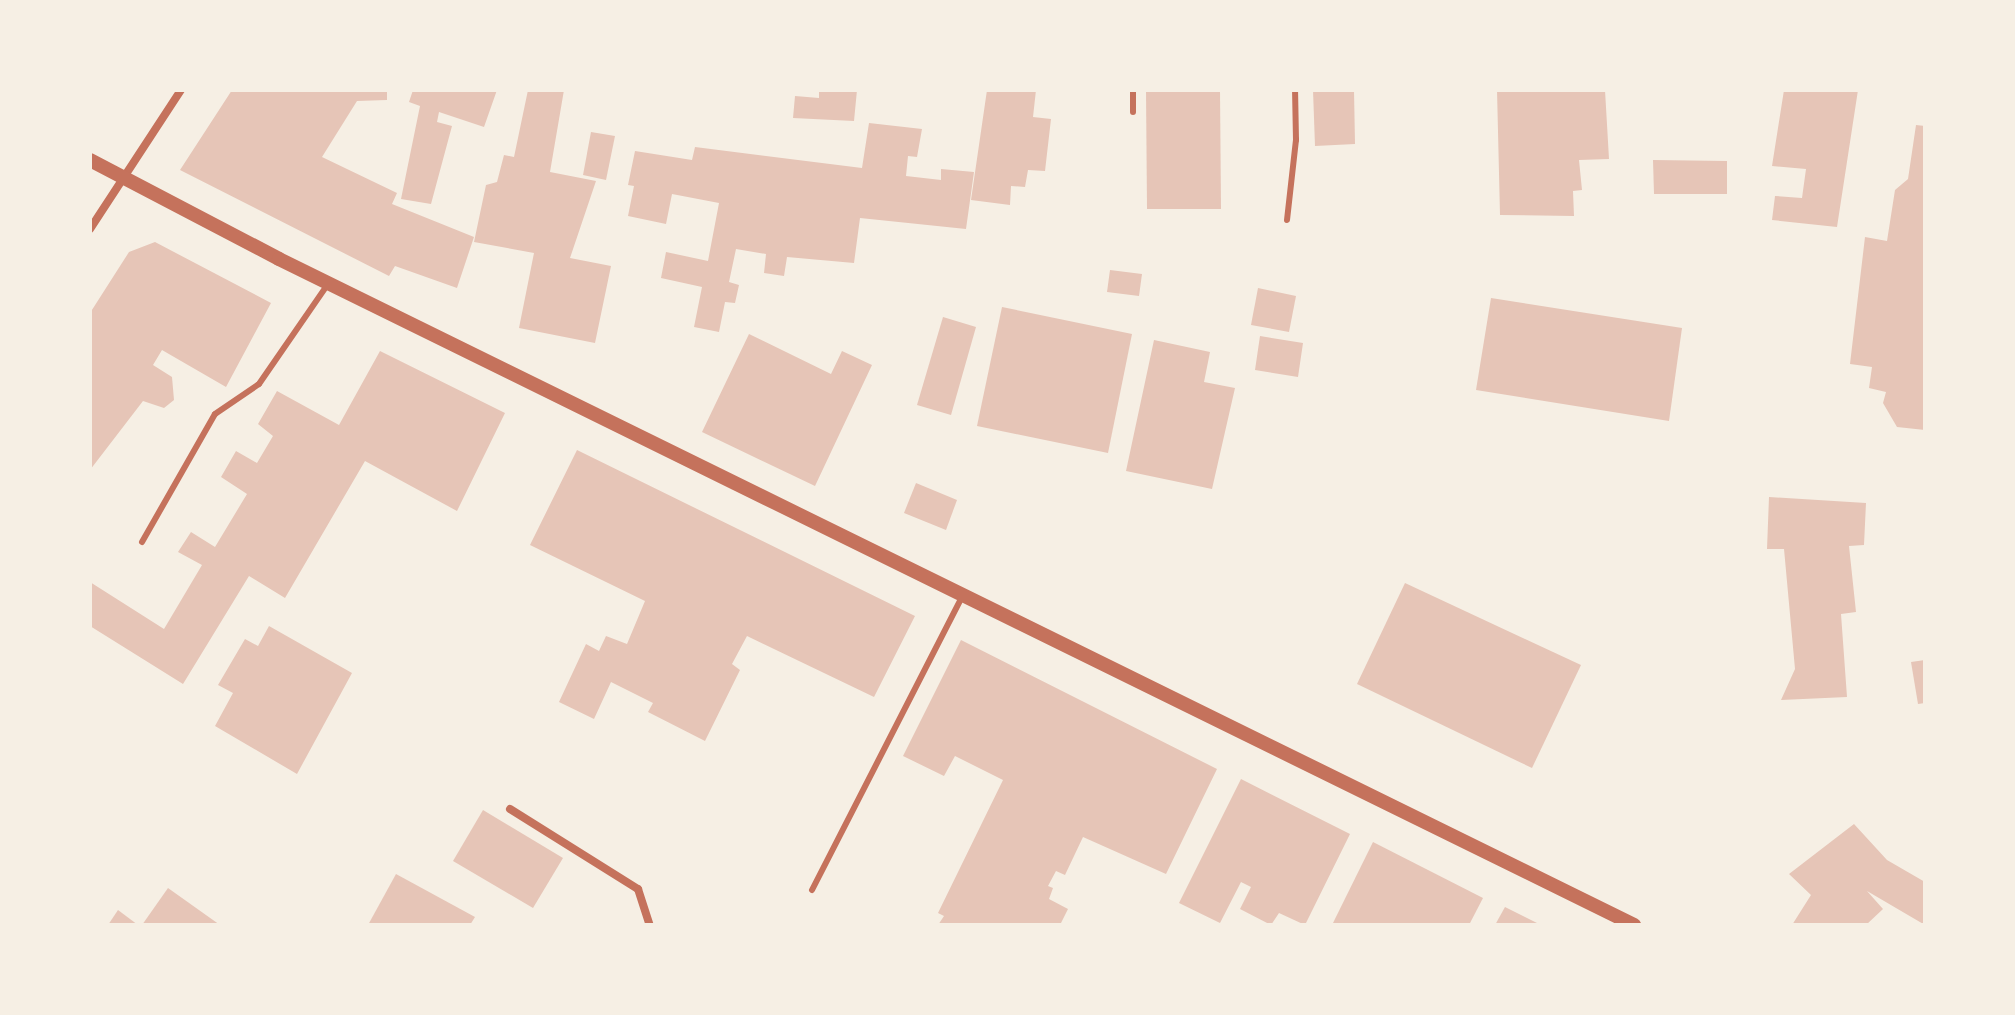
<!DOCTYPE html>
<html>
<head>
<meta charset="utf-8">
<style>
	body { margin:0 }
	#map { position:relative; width:2015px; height:1015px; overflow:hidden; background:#f6efe4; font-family:"DM Sans",sans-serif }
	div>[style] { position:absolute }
	.building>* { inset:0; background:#e6c5b7 }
	.service>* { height:6px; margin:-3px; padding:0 3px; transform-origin:3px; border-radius:3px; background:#c5725c }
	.minor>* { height:8px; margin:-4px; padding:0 4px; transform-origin:4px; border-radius:4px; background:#c5725c }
	.tertiary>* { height:14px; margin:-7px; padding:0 7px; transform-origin:7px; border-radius:7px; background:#c5725c }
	span { translate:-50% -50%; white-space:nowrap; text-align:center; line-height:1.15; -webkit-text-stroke:8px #f6efe4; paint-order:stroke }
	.frame { position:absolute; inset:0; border:92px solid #f6efe4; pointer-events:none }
</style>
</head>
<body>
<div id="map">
	<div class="building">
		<div style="clip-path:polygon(232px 90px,387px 90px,387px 100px,357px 101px,322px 157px,397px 193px,392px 204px,474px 237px,457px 288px,395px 266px,389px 276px,180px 170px)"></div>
		<div style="clip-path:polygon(413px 90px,497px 90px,484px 127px,439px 112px,437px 122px,452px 126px,431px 204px,401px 199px,420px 106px,409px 102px)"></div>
		<div style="clip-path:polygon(528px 90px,564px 90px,550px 172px,596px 181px,570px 258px,611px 266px,595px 343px,519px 328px,534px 253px,474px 242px,486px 185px,497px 182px,504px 155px,514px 157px)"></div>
		<div style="clip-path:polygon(819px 90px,857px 90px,854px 121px,793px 118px,795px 96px,819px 98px)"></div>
		<div style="clip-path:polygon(987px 90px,1036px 90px,1033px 117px,1051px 119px,1045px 171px,1028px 170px,1025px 187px,1011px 186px,1010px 205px,971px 200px)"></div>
		<div style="clip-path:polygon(1146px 90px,1220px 90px,1221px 209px,1147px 209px)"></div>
		<div style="clip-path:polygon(1313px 90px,1354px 90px,1355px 144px,1315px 146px)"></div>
		<div style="clip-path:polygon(1497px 90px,1605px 90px,1609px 159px,1579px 160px,1582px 190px,1573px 191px,1574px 216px,1500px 215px)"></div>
		<div style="clip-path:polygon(1784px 90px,1858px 90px,1837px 227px,1772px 220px,1775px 196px,1802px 198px,1806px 169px,1772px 166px)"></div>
		<div style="clip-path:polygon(869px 123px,922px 129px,917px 157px,908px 156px,906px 176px,941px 180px,941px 169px,974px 172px,966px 229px,860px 218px,854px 263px,787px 257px,784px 276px,764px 273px,766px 254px,736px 249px,729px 282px,739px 285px,735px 303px,725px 302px,719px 332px,694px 327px,702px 287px,661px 278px,666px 252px,708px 261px,719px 203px,672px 194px,666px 224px,628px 216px,634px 186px,628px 185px,635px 151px,692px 160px,695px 147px,862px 168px)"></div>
		<div style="clip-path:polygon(1916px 125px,1925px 126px,1925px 430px,1897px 427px,1883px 403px,1886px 392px,1869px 388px,1872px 367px,1850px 364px,1865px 237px,1887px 241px,1895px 190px,1908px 179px)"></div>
		<div style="clip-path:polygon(591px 132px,615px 136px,606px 180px,583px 175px)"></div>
		<div style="clip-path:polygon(1653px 160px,1727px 161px,1727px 194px,1654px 194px)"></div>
		<div style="clip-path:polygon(155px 242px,271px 303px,226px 387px,162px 350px,153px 365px,172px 377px,174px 400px,164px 408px,143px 401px,90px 470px,90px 313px,129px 252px)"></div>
		<div style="clip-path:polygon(1110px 270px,1142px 274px,1139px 296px,1107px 292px)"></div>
		<div style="clip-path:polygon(1258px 288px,1296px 296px,1289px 332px,1251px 325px)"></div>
		<div style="clip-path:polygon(1491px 298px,1682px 328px,1669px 421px,1476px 390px)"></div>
		<div style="clip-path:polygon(1002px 307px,1132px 334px,1108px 453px,977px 426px)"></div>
		<div style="clip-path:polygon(943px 317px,976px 327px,951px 415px,917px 405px)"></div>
		<div style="clip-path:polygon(749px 334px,831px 374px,842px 351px,872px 365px,815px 486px,702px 432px)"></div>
		<div style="clip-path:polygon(1260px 336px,1303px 343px,1298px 377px,1255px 370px)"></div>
		<div style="clip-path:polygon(1154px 340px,1210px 352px,1204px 382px,1235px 388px,1212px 489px,1126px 471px)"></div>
		<div style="clip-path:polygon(380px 351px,505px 413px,457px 511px,365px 461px,285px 598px,249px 576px,183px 684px,90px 626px,90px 582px,164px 629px,202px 565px,178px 552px,191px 532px,215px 547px,247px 494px,221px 477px,236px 451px,257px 463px,273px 436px,258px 424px,277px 391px,339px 425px)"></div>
		<div style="clip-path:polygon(577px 450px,915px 616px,874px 697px,747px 636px,732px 664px,740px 670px,705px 741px,648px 712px,653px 703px,611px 682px,594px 719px,559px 702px,586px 644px,599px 651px,606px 636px,627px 644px,645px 601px,530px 545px)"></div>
		<div style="clip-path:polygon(916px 483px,957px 500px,946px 530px,904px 513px)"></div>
		<div style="clip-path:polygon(1769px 497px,1866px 503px,1864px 545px,1849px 546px,1856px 612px,1841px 614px,1847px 697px,1781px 700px,1795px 669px,1784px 549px,1767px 549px)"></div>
		<div style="clip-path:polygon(1405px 583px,1581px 665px,1532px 768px,1357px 684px)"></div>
		<div style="clip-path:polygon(269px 626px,352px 673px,297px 774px,215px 726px,233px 693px,218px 685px,245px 639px,258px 646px)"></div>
		<div style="clip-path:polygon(961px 640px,1217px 769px,1166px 874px,1083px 837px,1065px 875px,1056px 871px,1048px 886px,1053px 888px,1049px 899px,1068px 909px,1060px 925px,938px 925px,944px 916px,938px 913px,1003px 780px,955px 756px,944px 776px,903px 756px)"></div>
		<div style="clip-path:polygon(1925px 660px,1925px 703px,1918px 704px,1911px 662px)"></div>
		<div style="clip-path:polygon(1241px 779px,1350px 834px,1305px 925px,1279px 913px,1271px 925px,1240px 909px,1251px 887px,1241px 882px,1220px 923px,1179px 903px)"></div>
		<div style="clip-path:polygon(483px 810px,563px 858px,533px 908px,453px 861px)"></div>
		<div style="clip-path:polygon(1854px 824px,1887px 860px,1925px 882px,1925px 925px,1867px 891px,1883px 909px,1866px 925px,1792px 925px,1811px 895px,1789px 874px)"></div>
		<div style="clip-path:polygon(1373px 842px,1483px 898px,1469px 925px,1332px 925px)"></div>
		<div style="clip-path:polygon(396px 874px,475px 917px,470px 925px,368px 925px)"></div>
		<div style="clip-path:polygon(168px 888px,220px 925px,142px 925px)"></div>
		<div style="clip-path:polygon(1505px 907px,1541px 925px,1495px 925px)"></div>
		<div style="clip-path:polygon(118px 910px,138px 925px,108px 925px)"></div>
	</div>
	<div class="service">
		<div style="left:1133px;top:90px;width:22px;rotate:90deg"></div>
		<div style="left:1287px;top:220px;width:81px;rotate:-83.6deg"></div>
		<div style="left:1296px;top:140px;width:50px;rotate:-91.1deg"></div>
		<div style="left:142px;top:542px;width:147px;rotate:-60.3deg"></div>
		<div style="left:215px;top:414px;width:53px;rotate:-34.3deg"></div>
		<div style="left:259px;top:384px;width:121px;rotate:-55.4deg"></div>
		<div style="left:812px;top:890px;width:329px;rotate:-62.9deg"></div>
	</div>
	<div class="minor">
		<div style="left:90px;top:229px;width:166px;rotate:-56.8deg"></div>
		<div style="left:510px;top:809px;width:151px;rotate:32deg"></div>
		<div style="left:638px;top:889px;width:38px;rotate:72deg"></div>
	</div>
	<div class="tertiary">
		<div style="left:90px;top:160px;width:213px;rotate:27.6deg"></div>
		<div style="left:279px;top:259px;width:1510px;rotate:26.17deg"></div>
	</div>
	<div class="frame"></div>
</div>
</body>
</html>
